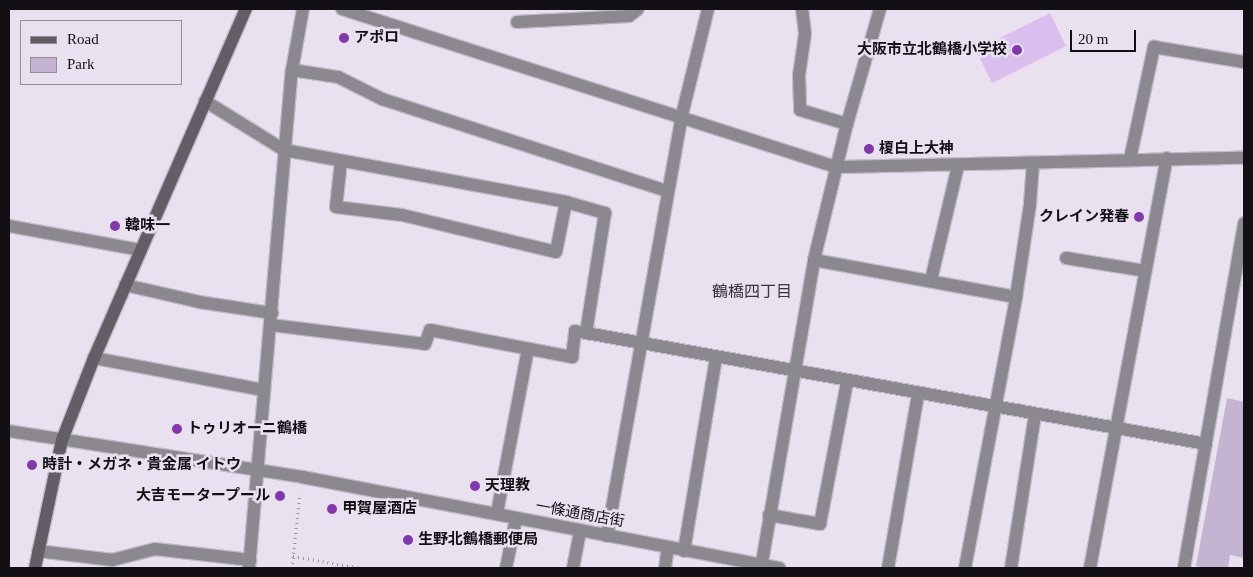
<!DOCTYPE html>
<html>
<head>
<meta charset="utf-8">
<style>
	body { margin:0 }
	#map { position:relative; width:1253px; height:577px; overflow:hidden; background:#e9e0f0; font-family:"Times New Roman","Noto Sans JP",serif }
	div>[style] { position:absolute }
	.green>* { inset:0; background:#c4b4d1 }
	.water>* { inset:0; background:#dabeed }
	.path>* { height:3px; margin-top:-1.5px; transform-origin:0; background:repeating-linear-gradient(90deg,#99929e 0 1px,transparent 0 5px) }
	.roads { filter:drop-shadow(1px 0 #c2bbc9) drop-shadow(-1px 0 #c2bbc9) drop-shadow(0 1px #c2bbc9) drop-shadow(0 -1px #c2bbc9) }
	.street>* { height:12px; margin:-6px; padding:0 6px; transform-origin:6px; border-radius:6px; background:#8c888f }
	.secondary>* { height:12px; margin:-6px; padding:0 6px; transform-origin:6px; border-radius:6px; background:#635d66 }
	.dots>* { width:14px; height:14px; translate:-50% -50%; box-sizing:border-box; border:2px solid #e9e0f0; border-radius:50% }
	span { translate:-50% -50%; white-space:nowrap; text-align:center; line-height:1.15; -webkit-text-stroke:5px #e9e0f0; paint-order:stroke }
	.poi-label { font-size:15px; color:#131015; font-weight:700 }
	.left { translate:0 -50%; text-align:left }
	.right { translate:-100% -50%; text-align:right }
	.street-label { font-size:15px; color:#131015 }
	.neighbourhood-label { font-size:16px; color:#3a333f }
	.frame { position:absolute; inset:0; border:10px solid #131015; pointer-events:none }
	.legend { position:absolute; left:20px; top:20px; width:162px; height:65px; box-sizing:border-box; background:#e9e0f0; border:1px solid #938d98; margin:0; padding:6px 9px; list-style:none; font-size:15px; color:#131015 }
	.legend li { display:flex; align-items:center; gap:10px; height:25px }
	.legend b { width:25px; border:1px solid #938d98 }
	.scale { position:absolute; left:1070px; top:30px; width:66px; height:22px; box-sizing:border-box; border:2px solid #131015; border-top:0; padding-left:6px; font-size:15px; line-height:18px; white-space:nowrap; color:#131015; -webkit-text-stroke:4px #e9e0f0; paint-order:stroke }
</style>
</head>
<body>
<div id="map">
	<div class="green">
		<div style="clip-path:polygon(1227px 398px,1244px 402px,1244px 558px,1230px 555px,1228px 568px,1204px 568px,1196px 566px)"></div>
	</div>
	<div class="water">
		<div style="clip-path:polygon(1050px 13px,1066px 46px,992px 83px,976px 50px)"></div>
	</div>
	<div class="path">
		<div style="left:293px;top:556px;width:69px;rotate:10deg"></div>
		<div style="left:292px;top:568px;width:75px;rotate:-83.9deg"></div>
	</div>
	<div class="roads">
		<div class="street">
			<div style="left:342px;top:9px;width:519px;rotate:17.74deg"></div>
			<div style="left:836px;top:167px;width:408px;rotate:-1.3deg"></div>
			<div style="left:802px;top:9px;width:25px;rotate:83deg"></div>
			<div style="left:805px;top:34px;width:41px;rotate:98.3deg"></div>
			<div style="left:799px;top:75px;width:35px;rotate:88deg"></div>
			<div style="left:800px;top:110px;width:49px;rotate:16.6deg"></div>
			<div style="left:517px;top:22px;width:112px;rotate:-3.1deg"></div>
			<div style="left:629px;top:16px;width:11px;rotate:-38deg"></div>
			<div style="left:292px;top:70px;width:47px;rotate:8.7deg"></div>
			<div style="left:338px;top:77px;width:49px;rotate:26.6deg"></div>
			<div style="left:382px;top:99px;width:299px;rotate:17.9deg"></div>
			<div style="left:205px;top:101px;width:93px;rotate:31.8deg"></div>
			<div style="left:284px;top:150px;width:287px;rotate:10.4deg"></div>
			<div style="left:566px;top:202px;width:41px;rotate:15.8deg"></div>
			<div style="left:605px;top:213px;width:121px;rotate:99deg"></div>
			<div style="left:1130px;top:159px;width:115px;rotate:-77.9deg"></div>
			<div style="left:1154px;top:47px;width:91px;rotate:9.5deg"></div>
			<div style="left:341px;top:161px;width:46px;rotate:96.2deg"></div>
			<div style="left:336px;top:207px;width:66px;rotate:6.9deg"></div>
			<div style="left:402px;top:215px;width:158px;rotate:13.5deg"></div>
			<div style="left:556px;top:252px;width:51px;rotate:-78.7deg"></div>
			<div style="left:9px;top:226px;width:134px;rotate:10.3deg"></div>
			<div style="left:1066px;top:258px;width:80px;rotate:9.3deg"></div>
			<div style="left:814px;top:260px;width:205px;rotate:10.4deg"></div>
			<div style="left:931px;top:280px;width:117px;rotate:-76.7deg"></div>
			<div style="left:125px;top:285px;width:76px;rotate:12.9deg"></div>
			<div style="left:199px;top:302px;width:74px;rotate:8.6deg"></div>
			<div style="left:271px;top:325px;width:155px;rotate:7deg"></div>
			<div style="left:425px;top:344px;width:15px;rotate:-70deg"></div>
			<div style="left:430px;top:330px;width:145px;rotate:10.8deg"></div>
			<div style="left:572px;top:357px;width:26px;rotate:-83deg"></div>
			<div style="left:575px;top:331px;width:641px;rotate:10.15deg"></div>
			<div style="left:94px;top:358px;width:173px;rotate:10.7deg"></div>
			<div style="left:9px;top:431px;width:297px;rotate:8.9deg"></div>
			<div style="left:302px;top:477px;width:486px;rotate:10.8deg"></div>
			<div style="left:497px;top:513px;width:167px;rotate:-79.3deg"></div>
			<div style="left:769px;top:515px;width:52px;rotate:10deg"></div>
			<div style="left:820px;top:524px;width:145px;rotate:-79.2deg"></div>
			<div style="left:607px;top:536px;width:424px;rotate:-79.9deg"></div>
			<div style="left:681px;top:119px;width:113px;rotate:-76.2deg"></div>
			<div style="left:38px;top:551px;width:75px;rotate:6.9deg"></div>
			<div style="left:112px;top:560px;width:44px;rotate:-14.3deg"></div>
			<div style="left:155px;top:549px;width:96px;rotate:6.6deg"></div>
			<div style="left:684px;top:551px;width:196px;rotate:-80.6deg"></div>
			<div style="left:249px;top:568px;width:500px;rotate:-85.1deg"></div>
			<div style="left:292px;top:70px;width:62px;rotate:-79.8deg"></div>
			<div style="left:506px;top:568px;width:50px;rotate:-78.5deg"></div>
			<div style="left:573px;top:568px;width:38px;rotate:-79deg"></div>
			<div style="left:665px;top:568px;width:21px;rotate:-82deg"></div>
			<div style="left:761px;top:568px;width:313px;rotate:-80.2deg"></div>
			<div style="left:814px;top:260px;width:140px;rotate:-76.4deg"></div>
			<div style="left:847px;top:124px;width:120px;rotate:-74deg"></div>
			<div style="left:888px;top:568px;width:176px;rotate:-80.2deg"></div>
			<div style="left:965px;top:568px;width:276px;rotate:-79.3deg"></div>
			<div style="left:1016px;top:297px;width:94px;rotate:-81.4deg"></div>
			<div style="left:1030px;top:204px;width:41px;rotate:-85.8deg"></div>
			<div style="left:1011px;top:568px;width:156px;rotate:-81.1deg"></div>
			<div style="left:1090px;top:568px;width:417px;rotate:-79.4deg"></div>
			<div style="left:1184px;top:568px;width:350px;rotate:-80.1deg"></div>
		</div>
		<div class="secondary">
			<div style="left:35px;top:568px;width:131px;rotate:-78.1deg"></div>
			<div style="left:62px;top:440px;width:88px;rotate:-68.7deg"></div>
			<div style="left:94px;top:358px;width:381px;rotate:-66.5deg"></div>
		</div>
	</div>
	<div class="dots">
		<div style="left:344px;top:38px;background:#8138aa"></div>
		<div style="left:1017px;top:50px;background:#8138aa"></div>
		<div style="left:869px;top:149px;background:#8138aa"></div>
		<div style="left:1139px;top:217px;background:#8138aa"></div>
		<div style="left:115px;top:226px;background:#8138aa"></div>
		<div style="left:177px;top:429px;background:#8138aa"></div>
		<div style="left:32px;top:465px;background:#8138aa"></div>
		<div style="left:475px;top:486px;background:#8138aa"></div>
		<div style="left:280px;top:496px;background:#8138aa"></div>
		<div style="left:332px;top:509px;background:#8138aa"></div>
		<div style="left:408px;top:540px;background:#8138aa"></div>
	</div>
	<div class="poi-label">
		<span class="left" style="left:354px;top:38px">アポロ</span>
		<span class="right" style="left:1007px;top:50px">大阪市立北鶴橋小学校</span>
		<span class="left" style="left:879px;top:149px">榎白上大神</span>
		<span class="right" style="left:1129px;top:217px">クレイン発春</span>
		<span class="left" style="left:125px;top:226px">韓味一</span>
		<span class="left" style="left:187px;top:429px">トゥリオーニ鶴橋</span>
		<span class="left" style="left:42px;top:465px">時計・メガネ・貴金属 イトウ</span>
		<span class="left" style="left:485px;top:486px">天理教</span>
		<span class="right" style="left:270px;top:496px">大吉モータープール</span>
		<span class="left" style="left:342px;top:509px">甲賀屋酒店</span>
		<span class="left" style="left:418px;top:540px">生野北鶴橋郵便局</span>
	</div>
	<div class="street-label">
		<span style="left:580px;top:514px;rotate:10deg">一條通商店街</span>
	</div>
	<div class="neighbourhood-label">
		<span style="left:752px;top:292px">鶴橋四丁目</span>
	</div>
	<div class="frame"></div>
	<ul class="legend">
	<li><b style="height:6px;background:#635d66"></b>Road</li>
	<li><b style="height:14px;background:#c4b4d1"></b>Park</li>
	</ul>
	<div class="scale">20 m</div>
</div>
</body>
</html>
